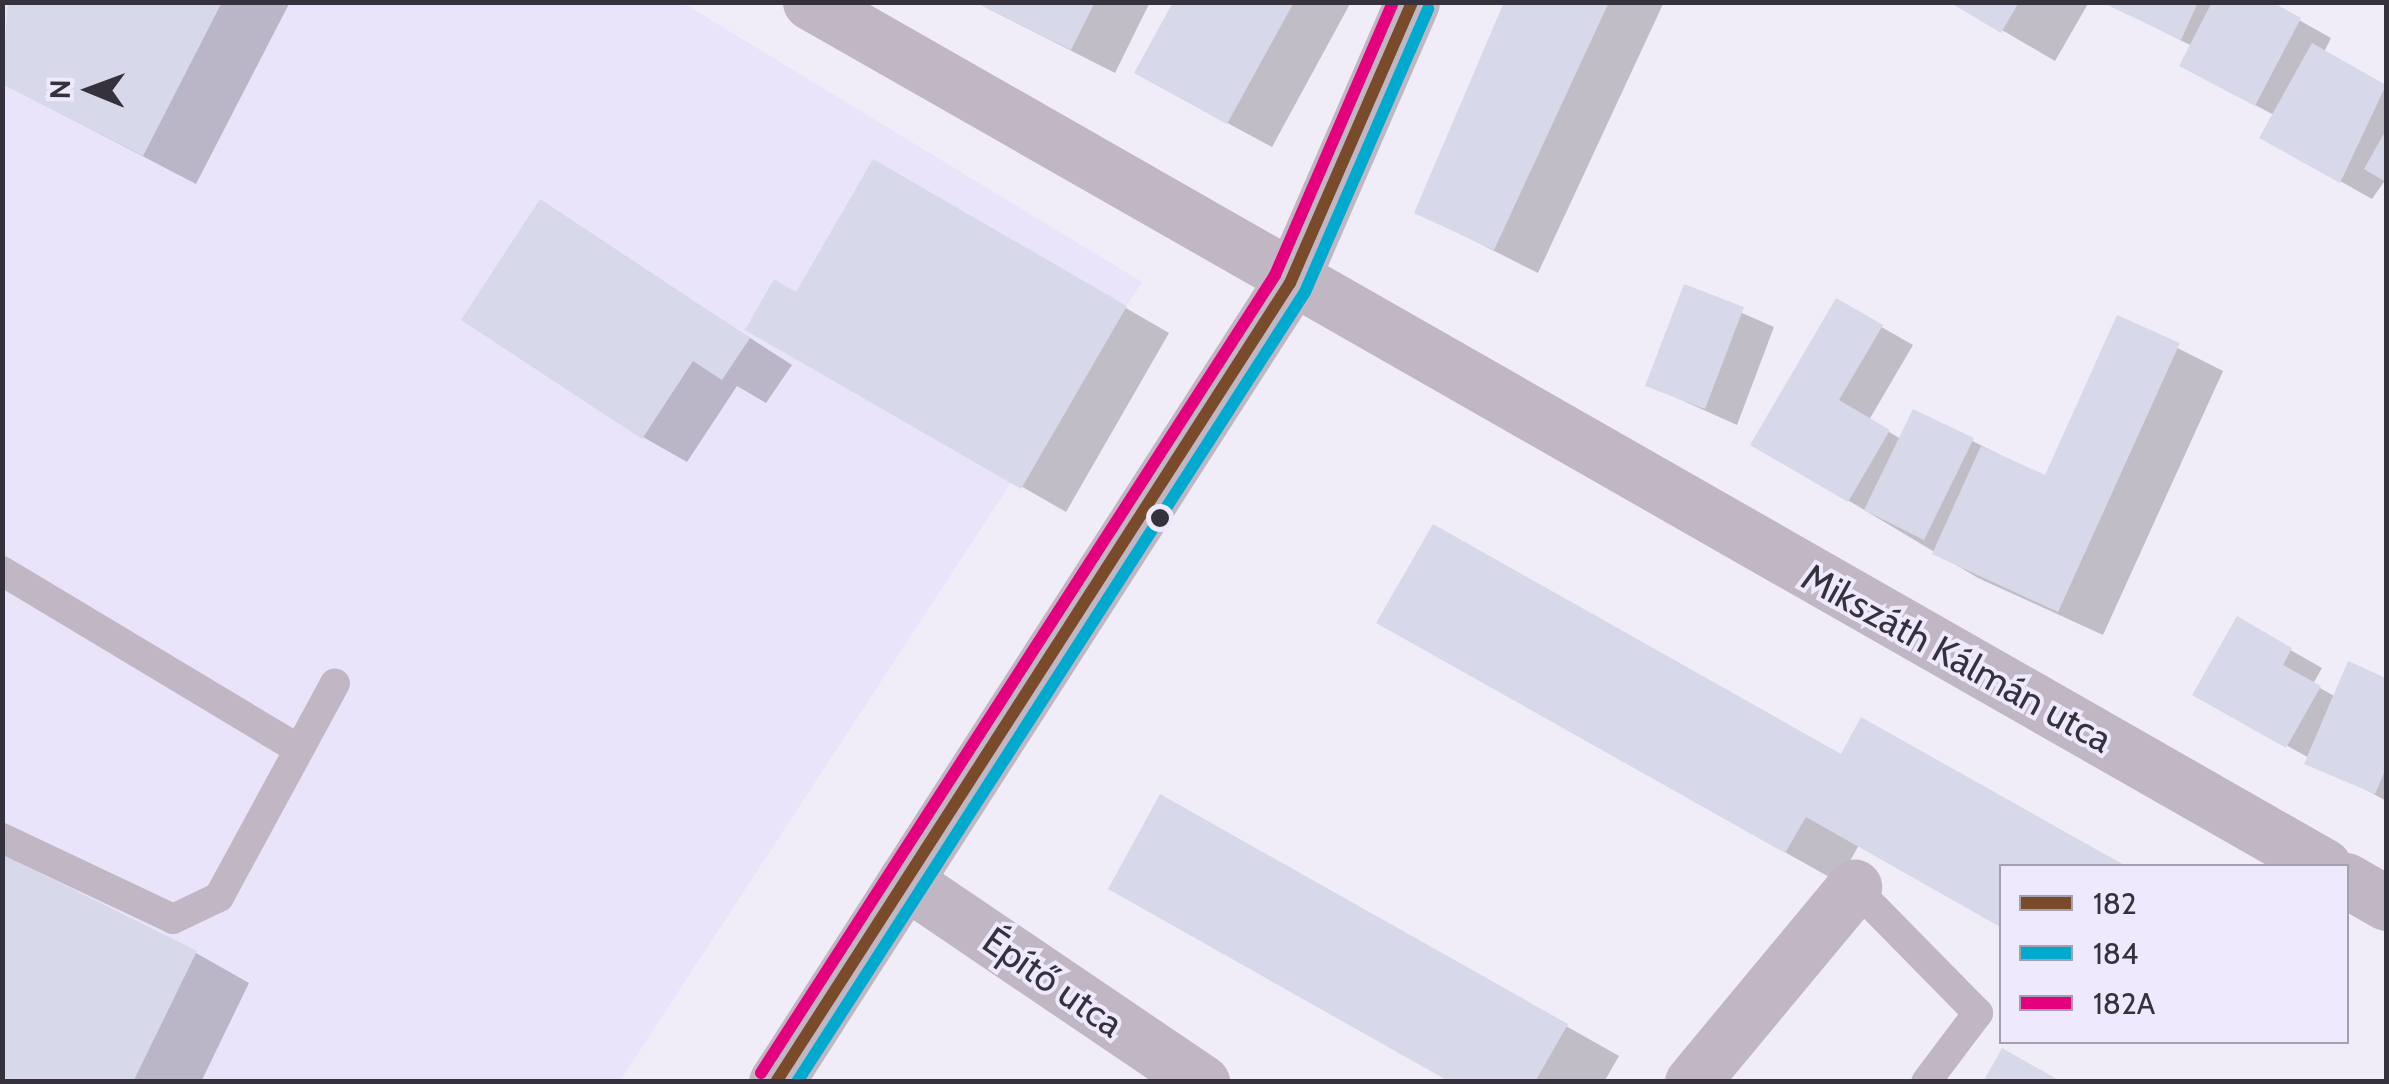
<!DOCTYPE html>
<html>
<head>
<meta charset="utf-8">
<style>
	body { margin:0 }
	#map { position:relative; width:2389px; height:1084px; overflow:hidden; background:#f0edf8; font-family:Cabin,sans-serif }
	div>[style] { position:absolute }
	.built>* { inset:0; background:#e9e4f9 }
	.shadow>* { inset:0; background:#0003 }
	.building>* { inset:0; background:#d7d9eb }
	.lane>* { height:30px; margin:-15px; padding:0 15px; transform-origin:15px; border-radius:15px; background:#c1b7c4 }
	.street>* { height:55px; margin:-27.5px; padding:0 27.5px; transform-origin:27.5px; border-radius:27.5px; background:#c1b7c4 }
	.bus-1>* { height:12px; margin:-6px; padding:0 6px; transform-origin:6px; border-radius:6px; background:#7a4b2a }
	.bus-2>* { height:12px; margin:-6px; padding:0 6px; transform-origin:6px; border-radius:6px; background:#00a9ce }
	.bus-3>* { height:12px; margin:-6px; padding:0 6px; transform-origin:6px; border-radius:6px; background:#e5007d }
	.dots>* { width:28px; height:28px; translate:-50% -50%; box-sizing:border-box; border:5px solid #eee9fc; border-radius:50% }
	span { translate:-50% -50%; white-space:nowrap; text-align:center; line-height:1.15; -webkit-text-stroke:8px #eee9fc; paint-order:stroke }
	.street-label { font-size:38px; color:#35323e }
	.frame { position:absolute; inset:0; border:5px solid #35323e; pointer-events:none }
	.legend { position:absolute; left:1999px; top:864px; width:350px; height:180px; box-sizing:border-box; background:#eee9fc; border:2px solid #a4a0b0; margin:0; padding:12px 18px; list-style:none; font-size:30px; color:#35323e }
	.legend li { display:flex; align-items:center; gap:20px; height:50px }
	.legend b { width:50px; border:2px solid #a4a0b0 }
	.north { position:absolute; left:40px; top:40px; width:100px; height:100px; -webkit-text-stroke:8px #eee9fc; paint-order:stroke; rotate:271deg; font-size:28px; font-weight:700; line-height:40px; text-align:center; color:#35323e }
	.north::after { content:''; display:block; margin:auto; width:35px; height:45px; background:#35323e; clip-path:polygon(50% 0,100% 100%,50% 72%,0 100%) }
</style>
</head>
<body>
<div id="map">
	<div class="built">
		<div style="clip-path:polygon(2px 3px,683px 3px,1142px 282px,620px 1081px,3px 1081px)"></div>
	</div>
	<div class="shadow">
		<div style="clip-path:polygon(11px 2px,290px 2px,196px 184px,2px 83px)"></div>
		<div style="clip-path:polygon(975px 2px,1150px 2px,1115px 73px)"></div>
		<div style="clip-path:polygon(1176px 2px,1351px 2px,1272px 147px,1181px 98px)"></div>
		<div style="clip-path:polygon(1508px 2px,1664px 2px,1538px 273px,1417px 212px)"></div>
		<div style="clip-path:polygon(1954px 2px,2089px 2px,2055px 61px)"></div>
		<div style="clip-path:polygon(2105px 2px,2267px 2px,2331px 38px,2324px 52px,2386px 88px,2386px 179px,2372px 199px,2262px 137px,2274px 115px,2213px 83px,2192px 46px)"></div>
		<div style="clip-path:polygon(874px 162px,1169px 333px,1066px 512px,748px 329px,797px 295px)"></div>
		<div style="clip-path:polygon(541px 203px,792px 365px,766px 403px,737px 386px,687px 462px,643px 437px)"></div>
		<div style="clip-path:polygon(1685px 288px,1774px 327px,1737px 425px,1648px 385px)"></div>
		<div style="clip-path:polygon(1836px 301px,1913px 345px,1869px 420px,1901px 439px,1915px 412px,2046px 478px,2118px 318px,2223px 371px,2103px 635px,1978px 578px,1754px 444px)"></div>
		<div style="clip-path:polygon(2238px 620px,2322px 668px,2313px 684px,2336px 697px,2350px 664px,2386px 680px,2386px 801px,2195px 694px)"></div>
		<div style="clip-path:polygon(1432px 653px,1842px 757px,1862px 721px,2121px 866px,2002px 866px,1859px 845px,1838px 882px)"></div>
		<div style="clip-path:polygon(196px 953px,249px 983px,201px 1082px,2px 1082px)"></div>
		<div style="clip-path:polygon(1566px 1026px,1619px 1056px,1604px 1082px,1453px 1082px)"></div>
	</div>
	<div class="building">
		<div style="clip-path:polygon(8px 2px,222px 2px,143px 156px,2px 84px)"></div>
		<div style="clip-path:polygon(975px 2px,1095px 2px,1071px 50px)"></div>
		<div style="clip-path:polygon(1173px 2px,1294px 2px,1227px 124px,1134px 73px)"></div>
		<div style="clip-path:polygon(1504px 2px,1609px 2px,1494px 250px,1414px 213px)"></div>
		<div style="clip-path:polygon(1949px 2px,2019px 2px,2001px 33px)"></div>
		<div style="clip-path:polygon(2101px 2px,2198px 2px,2181px 40px)"></div>
		<div style="clip-path:polygon(2212px 2px,2272px 2px,2301px 18px,2255px 106px,2179px 66px)"></div>
		<div style="clip-path:polygon(2312px 43px,2386px 85px,2340px 183px,2259px 138px)"></div>
		<div style="clip-path:polygon(2386px 130px,2386px 182px,2364px 169px)"></div>
		<div style="clip-path:polygon(873px 159px,1127px 306px,1021px 489px,745px 330px,774px 279px,796px 292px)"></div>
		<div style="clip-path:polygon(540px 199px,750px 338px,722px 380px,693px 361px,642px 439px,461px 320px)"></div>
		<div style="clip-path:polygon(1684px 284px,1744px 307px,1705px 409px,1645px 386px)"></div>
		<div style="clip-path:polygon(1836px 298px,1883px 325px,1839px 400px,1890px 430px,1848px 502px,1750px 445px)"></div>
		<div style="clip-path:polygon(2117px 315px,2180px 343px,2058px 612px,1932px 554px,1981px 446px,2045px 475px)"></div>
		<div style="clip-path:polygon(1913px 409px,1974px 438px,1924px 540px,1864px 510px)"></div>
		<div style="clip-path:polygon(1433px 524px,1841px 754px,1861px 717px,2126px 866px,2002px 866px,2002px 928px,1806px 817px,1785px 853px,1376px 623px)"></div>
		<div style="clip-path:polygon(2237px 616px,2292px 648px,2283px 665px,2321px 686px,2286px 748px,2192px 695px)"></div>
		<div style="clip-path:polygon(2348px 661px,2386px 678px,2386px 768px,2375px 794px,2304px 764px)"></div>
		<div style="clip-path:polygon(1160px 794px,1568px 1024px,1535px 1082px,1450px 1082px,1108px 889px)"></div>
		<div style="clip-path:polygon(2px 854px,197px 951px,133px 1082px,2px 1082px)"></div>
		<div style="clip-path:polygon(2002px 1048px,2062px 1082px,1983px 1082px)"></div>
	</div>
	<div class="lane">
		<div style="left:2px;top:571px;width:344px;rotate:31deg"></div>
		<div style="left:2px;top:838px;width:189px;rotate:25.3deg"></div>
		<div style="left:173px;top:919px;width:51px;rotate:-25.6deg"></div>
		<div style="left:219px;top:897px;width:243px;rotate:-61.5deg"></div>
		<div style="left:1854px;top:887px;width:177px;rotate:45.5deg"></div>
		<div style="left:1978px;top:1013px;width:86px;rotate:127deg"></div>
	</div>
	<div class="street">
		<div style="left:810px;top:2px;width:1743px;rotate:29.71deg"></div>
		<div style="left:2346px;top:880px;width:46px;rotate:29.9deg"></div>
		<div style="left:905px;top:881px;width:359px;rotate:34.1deg"></div>
		<div style="left:776px;top:1082px;width:950px;rotate:-57.25deg"></div>
		<div style="left:1290px;top:283px;width:306px;rotate:-66.5deg"></div>
		<div style="left:1692px;top:1082px;width:254px;rotate:-50.3deg"></div>
	</div>
	<div class="bus-1">
		<div style="left:776px;top:1082px;width:950px;rotate:-57.25deg"></div>
		<div style="left:1290px;top:283px;width:306px;rotate:-66.5deg"></div>
	</div>
	<div class="bus-2">
		<div style="left:797px;top:1082px;width:939px;rotate:-57.26deg"></div>
		<div style="left:1305px;top:292px;width:309px;rotate:-66.5deg"></div>
	</div>
	<div class="bus-3">
		<div style="left:761px;top:1073px;width:949px;rotate:-57.21deg"></div>
		<div style="left:1275px;top:275px;width:297px;rotate:-66.6deg"></div>
	</div>
	<div class="dots">
		<div style="left:1160px;top:518px;background:#35323e"></div>
	</div>
	<div class="street-label">
		<span style="left:1957px;top:658px;rotate:29deg">Mikszáth Kálmán utca</span>
		<span style="left:1053px;top:982px;rotate:35deg">Építő utca</span>
	</div>
	<div class="frame"></div>
	<ul class="legend">
	<li><b style="height:12px;background:#7a4b2a"></b>182</li>
	<li><b style="height:12px;background:#00a9ce"></b>184</li>
	<li><b style="height:12px;background:#e5007d"></b>182A</li>
	</ul>
	<div class="north">N</div>
</div>
</body>
</html>
